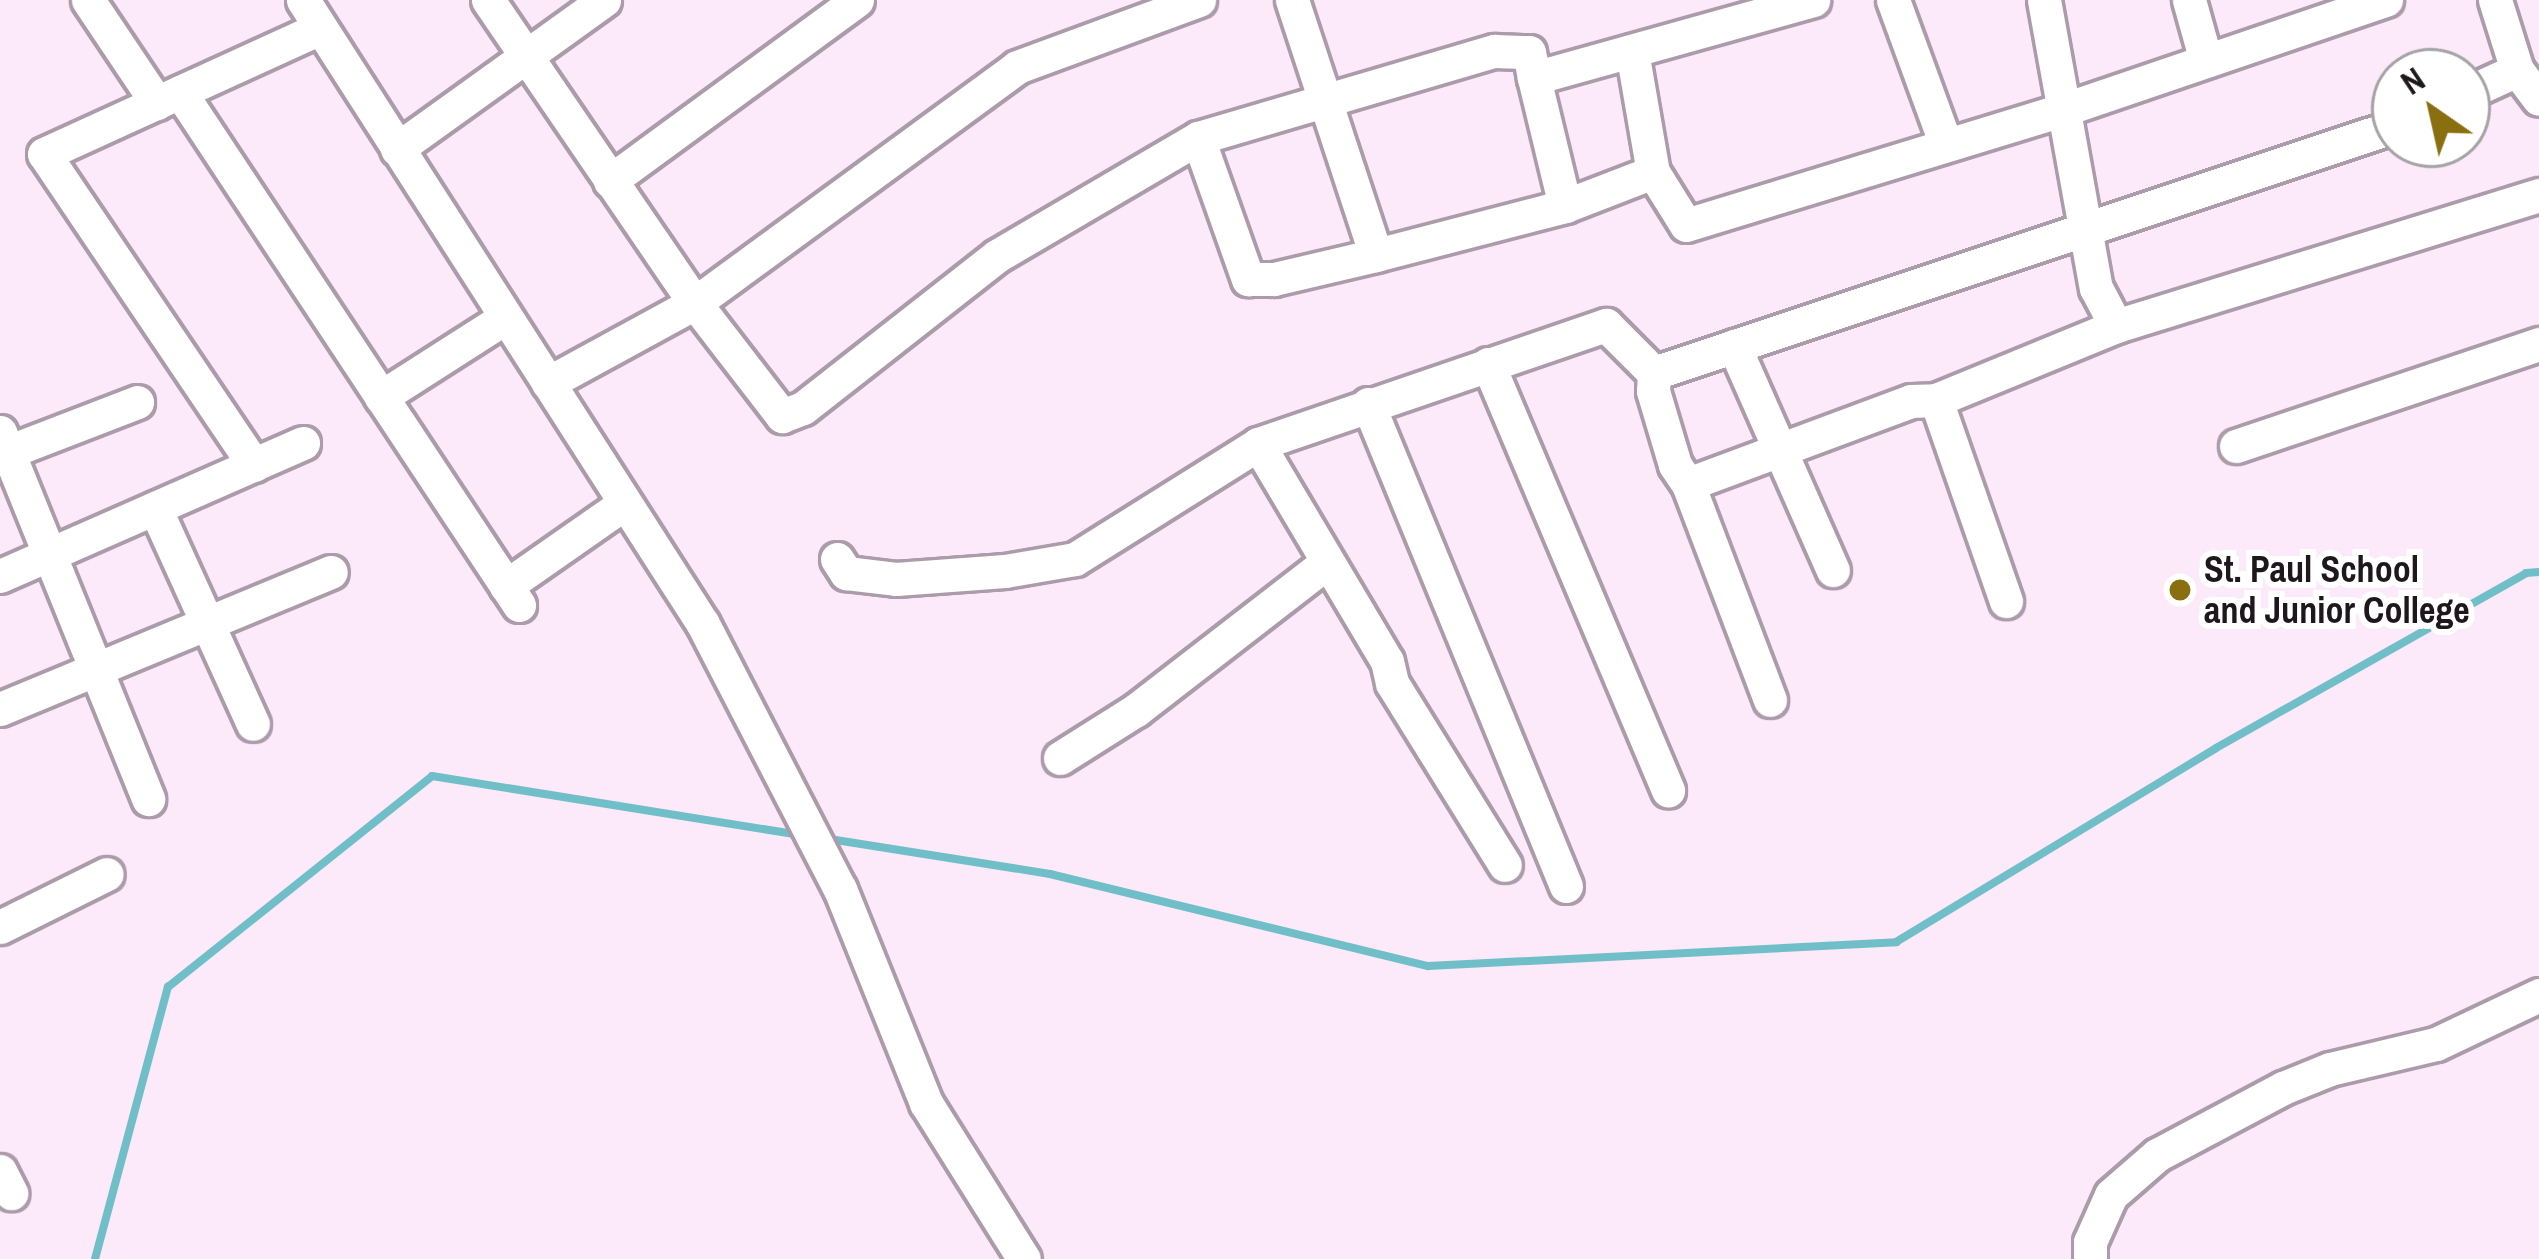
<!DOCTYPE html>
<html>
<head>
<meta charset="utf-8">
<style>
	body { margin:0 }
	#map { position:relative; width:2539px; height:1259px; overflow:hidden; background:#fce9fa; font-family:"Archivo Narrow",sans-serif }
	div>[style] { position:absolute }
	.stream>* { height:8px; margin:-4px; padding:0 4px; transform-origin:4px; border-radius:4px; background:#70bec8 }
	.roads { filter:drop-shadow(3px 0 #ac9bab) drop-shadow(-3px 0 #ac9bab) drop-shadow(0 3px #ac9bab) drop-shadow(0 -3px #ac9bab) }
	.minor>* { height:33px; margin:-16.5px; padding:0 16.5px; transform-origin:16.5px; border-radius:16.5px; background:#fff }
	.dots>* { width:33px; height:33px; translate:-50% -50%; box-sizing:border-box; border:6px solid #fff; border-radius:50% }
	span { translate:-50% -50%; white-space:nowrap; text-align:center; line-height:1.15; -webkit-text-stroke:12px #fff; paint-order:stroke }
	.poi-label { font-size:36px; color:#1e181d; font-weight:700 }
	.left { translate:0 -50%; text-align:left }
	.north { position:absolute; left:2371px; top:48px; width:120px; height:120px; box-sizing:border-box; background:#fff; border:3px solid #a5a3a5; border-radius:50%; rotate:326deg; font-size:33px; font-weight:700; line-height:48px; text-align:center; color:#1e181d }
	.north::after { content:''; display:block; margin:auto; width:42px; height:54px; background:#8a6f11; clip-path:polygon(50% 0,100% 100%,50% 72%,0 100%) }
</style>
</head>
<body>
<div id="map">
	<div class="stream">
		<div style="left:823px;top:838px;width:230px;rotate:9deg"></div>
		<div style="left:1050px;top:874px;width:389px;rotate:13.7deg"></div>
		<div style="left:1428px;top:966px;width:469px;rotate:-2.9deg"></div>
		<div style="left:1896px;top:942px;width:374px;rotate:-31.2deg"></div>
		<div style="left:2216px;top:748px;width:356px;rotate:-29.4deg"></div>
		<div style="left:2526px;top:573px;width:13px;rotate:-4deg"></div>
		<div style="left:95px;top:1259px;width:282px;rotate:-75deg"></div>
		<div style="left:168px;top:987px;width:338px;rotate:-38.6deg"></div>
		<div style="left:432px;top:776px;width:375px;rotate:9.1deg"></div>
	</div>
	<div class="roads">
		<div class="minor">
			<div style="left:88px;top:0;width:124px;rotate:56.2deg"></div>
			<div style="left:303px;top:0;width:741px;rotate:57.34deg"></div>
			<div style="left:703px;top:624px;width:298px;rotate:62.7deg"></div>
			<div style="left:840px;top:889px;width:231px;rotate:68.1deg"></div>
			<div style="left:926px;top:1103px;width:184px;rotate:57.9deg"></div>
			<div style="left:488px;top:0;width:367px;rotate:55.7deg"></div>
			<div style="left:695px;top:303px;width:143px;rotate:52.4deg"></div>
			<div style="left:782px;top:416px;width:22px;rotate:-21deg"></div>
			<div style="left:803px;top:408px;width:246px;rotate:-38.1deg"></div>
			<div style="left:997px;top:256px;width:233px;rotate:-30.4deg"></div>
			<div style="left:1198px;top:138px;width:309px;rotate:-16.4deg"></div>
			<div style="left:1494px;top:51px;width:35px;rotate:2deg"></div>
			<div style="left:1529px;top:52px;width:26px;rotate:79deg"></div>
			<div style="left:1292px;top:0;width:268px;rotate:71.8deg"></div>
			<div style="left:1376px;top:255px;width:195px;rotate:-14.5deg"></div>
			<div style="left:1565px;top:206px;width:132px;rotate:-103.6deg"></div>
			<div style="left:1534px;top:78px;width:290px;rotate:-15.6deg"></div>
			<div style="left:1893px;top:0;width:154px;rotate:69.9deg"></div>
			<div style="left:2044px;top:0;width:293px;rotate:79.8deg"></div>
			<div style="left:2096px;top:288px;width:43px;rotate:62.2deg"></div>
			<div style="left:2116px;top:326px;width:443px;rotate:-17.2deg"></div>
			<div style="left:2189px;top:0;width:63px;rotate:74.4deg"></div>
			<div style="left:2495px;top:0;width:73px;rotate:72.6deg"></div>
			<div style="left:2517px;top:70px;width:36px;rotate:53deg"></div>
			<div style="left:1632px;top:51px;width:123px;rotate:80.2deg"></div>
			<div style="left:1653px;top:172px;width:62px;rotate:58.1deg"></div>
			<div style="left:1686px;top:225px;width:400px;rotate:-17deg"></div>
			<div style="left:2068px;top:108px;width:336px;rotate:-18.8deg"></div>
			<div style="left:180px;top:92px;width:615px;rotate:56.54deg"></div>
			<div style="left:2467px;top:93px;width:55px;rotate:-24.7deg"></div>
			<div style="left:1198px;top:138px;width:150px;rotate:70.5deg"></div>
			<div style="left:1248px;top:279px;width:26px"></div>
			<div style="left:1274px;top:279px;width:105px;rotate:-13.2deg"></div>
			<div style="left:397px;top:149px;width:255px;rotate:-35.7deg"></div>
			<div style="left:610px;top:181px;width:306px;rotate:-36.2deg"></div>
			<div style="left:1565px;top:206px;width:94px;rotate:-21.1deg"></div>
			<div style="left:1734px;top:346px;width:245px;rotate:66.2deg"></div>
			<div style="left:1488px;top:364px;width:463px;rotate:67.1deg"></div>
			<div style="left:1654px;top:373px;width:781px;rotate:-18.43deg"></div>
			<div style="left:548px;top:383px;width:167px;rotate:-28.6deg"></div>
			<div style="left:695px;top:303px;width:399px;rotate:-36.2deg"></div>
			<div style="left:1017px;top:67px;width:194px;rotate:-20.2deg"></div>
			<div style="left:381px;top:397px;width:148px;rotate:-32.6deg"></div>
			<div style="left:1936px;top:400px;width:213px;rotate:70.8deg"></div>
			<div style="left:1368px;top:404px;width:521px;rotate:67.67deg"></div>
			<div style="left:0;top:432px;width:396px;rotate:68deg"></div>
			<div style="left:1258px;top:444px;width:252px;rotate:59.3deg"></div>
			<div style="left:1387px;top:661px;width:23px;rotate:77deg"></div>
			<div style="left:1392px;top:683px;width:214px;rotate:58.2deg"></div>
			<div style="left:2236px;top:446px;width:320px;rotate:-18.6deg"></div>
			<div style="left:0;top:455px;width:147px;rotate:-21.1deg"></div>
			<div style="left:254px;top:465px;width:375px;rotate:-124deg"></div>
			<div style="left:44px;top:154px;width:303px;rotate:-24.5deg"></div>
			<div style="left:1688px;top:484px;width:238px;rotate:-20.4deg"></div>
			<div style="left:1911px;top:401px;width:25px;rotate:-2deg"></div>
			<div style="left:1936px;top:400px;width:195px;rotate:-22.3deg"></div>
			<div style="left:155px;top:508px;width:237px;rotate:65.6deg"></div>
			<div style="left:837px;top:559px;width:17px;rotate:57deg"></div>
			<div style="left:846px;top:573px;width:50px;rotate:6.8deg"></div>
			<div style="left:896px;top:579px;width:109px;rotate:-4.2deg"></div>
			<div style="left:1005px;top:571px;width:71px;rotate:-9.7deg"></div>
			<div style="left:1075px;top:559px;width:216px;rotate:-32.1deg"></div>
			<div style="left:1258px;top:444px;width:368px;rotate:-18.9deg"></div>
			<div style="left:1606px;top:325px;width:68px;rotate:45deg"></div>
			<div style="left:1654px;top:373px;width:18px;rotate:93deg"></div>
			<div style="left:1653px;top:391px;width:77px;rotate:73.4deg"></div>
			<div style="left:1675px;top:465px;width:23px;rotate:56deg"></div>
			<div style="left:1688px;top:484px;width:231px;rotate:69.2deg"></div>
			<div style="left:0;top:576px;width:331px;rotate:-23.7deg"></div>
			<div style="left:506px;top:586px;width:145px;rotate:-34.9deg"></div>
			<div style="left:0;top:709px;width:358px;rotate:-22.5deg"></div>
			<div style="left:1060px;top:758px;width:90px;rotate:-32.3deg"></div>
			<div style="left:1136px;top:710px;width:240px;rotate:-37.7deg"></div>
			<div style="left:0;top:927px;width:119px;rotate:-26.4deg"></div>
			<div style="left:0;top:1171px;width:25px;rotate:63deg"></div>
			<div style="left:2090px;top:1259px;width:17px;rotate:-90deg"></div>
			<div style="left:2090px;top:1242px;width:51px;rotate:-65.9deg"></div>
			<div style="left:2111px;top:1195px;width:61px;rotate:-41deg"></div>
			<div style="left:2157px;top:1155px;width:143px;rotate:-28deg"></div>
			<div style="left:2283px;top:1088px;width:51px;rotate:-22deg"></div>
			<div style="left:2330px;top:1069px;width:109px;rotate:-13.3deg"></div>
			<div style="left:2436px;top:1044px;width:114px;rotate:-25.4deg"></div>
		</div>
	</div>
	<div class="dots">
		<div style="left:2180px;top:590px;background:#8a6f11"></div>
	</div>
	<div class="poi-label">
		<span class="left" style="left:2204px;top:590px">St. Paul School<br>and Junior College</span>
	</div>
	<div class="north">N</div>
</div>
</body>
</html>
